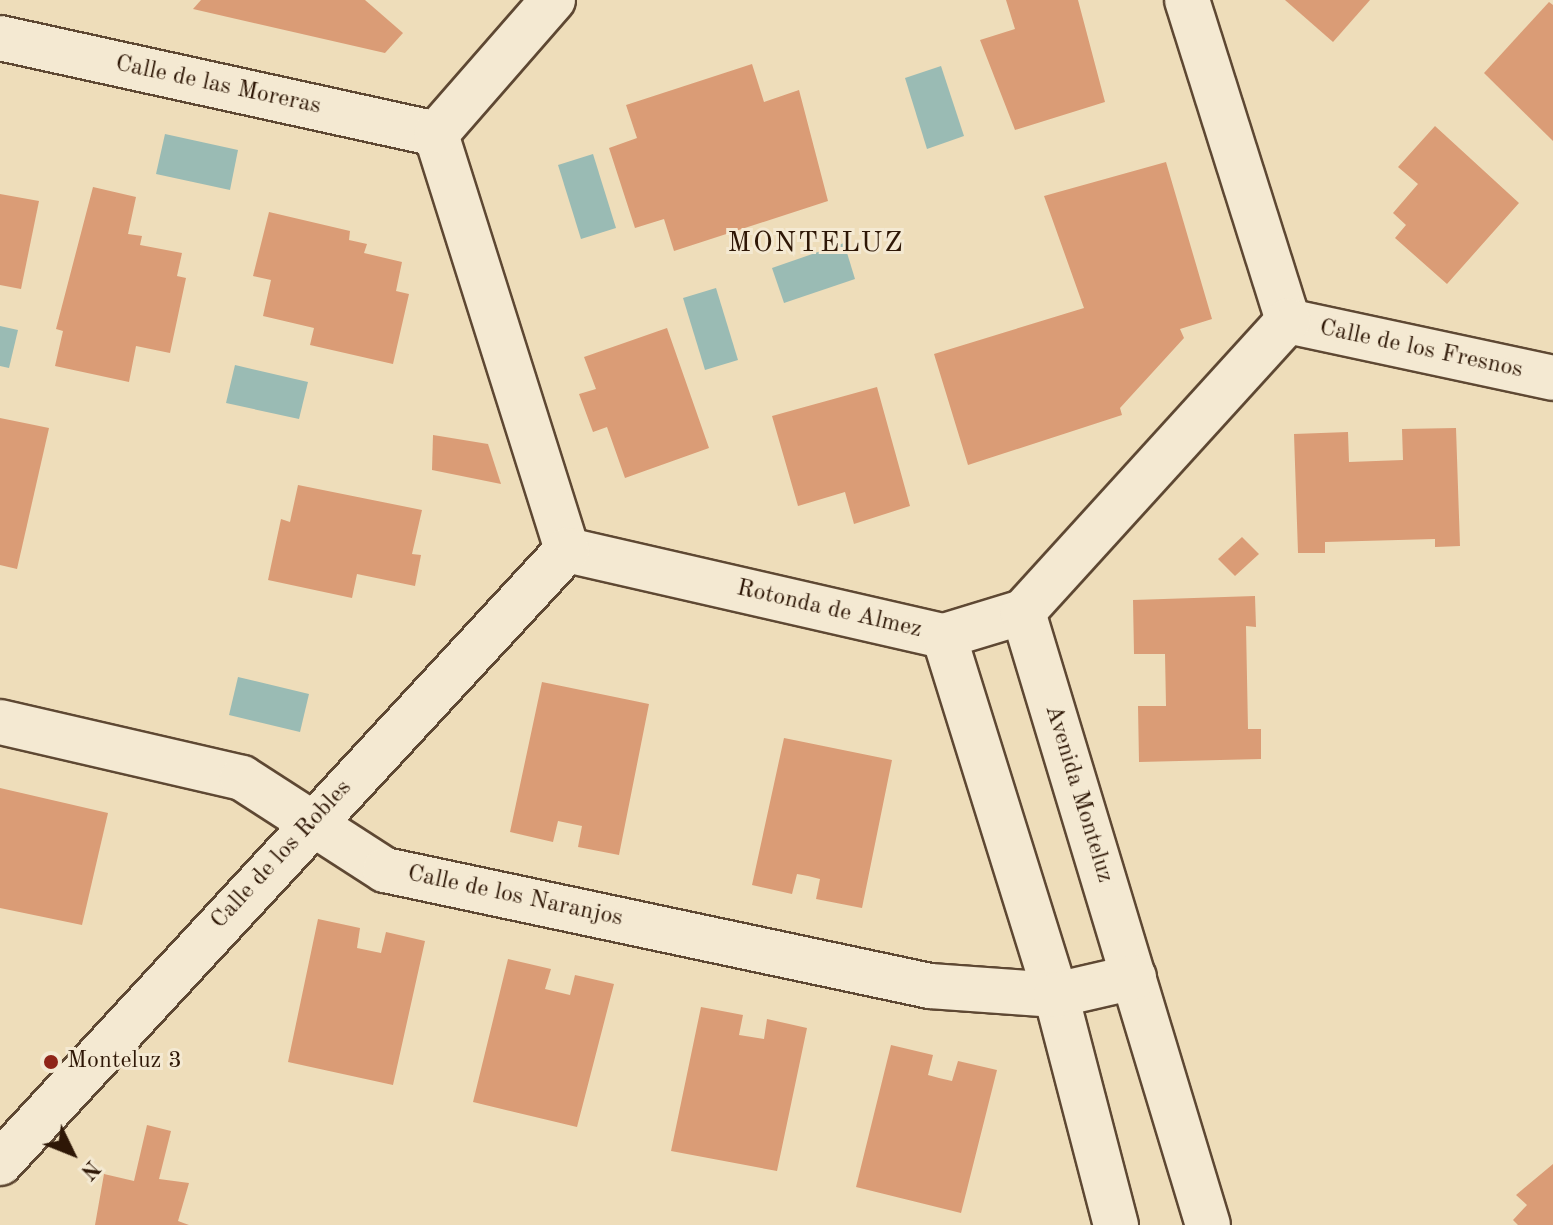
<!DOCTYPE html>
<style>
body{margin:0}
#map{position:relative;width:1553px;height:1225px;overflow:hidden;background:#eeddba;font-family:"Old Standard TT",serif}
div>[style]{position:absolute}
.water>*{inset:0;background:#9abbb4}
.building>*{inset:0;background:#da9c76}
.roads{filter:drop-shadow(2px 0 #5e4833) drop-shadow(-2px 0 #5e4833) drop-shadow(0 2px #5e4833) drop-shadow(0 -2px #5e4833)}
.minor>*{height:44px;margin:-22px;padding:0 22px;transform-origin:22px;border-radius:22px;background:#f4e9d2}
.dots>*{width:22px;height:22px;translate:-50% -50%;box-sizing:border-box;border:4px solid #f4e9d2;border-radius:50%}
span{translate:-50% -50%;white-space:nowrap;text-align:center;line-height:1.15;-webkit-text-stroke:6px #f4e9d2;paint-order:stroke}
.street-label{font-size:24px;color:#2e1706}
.poi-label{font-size:24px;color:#2e1706}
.left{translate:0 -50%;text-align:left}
.quarter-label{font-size:28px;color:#2e1706;letter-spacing:2px}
.north{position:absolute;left:32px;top:1113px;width:80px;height:80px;-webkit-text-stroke:6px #f4e9d2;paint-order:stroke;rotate:133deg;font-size:22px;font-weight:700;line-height:32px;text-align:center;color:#2e1706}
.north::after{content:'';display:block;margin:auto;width:28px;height:36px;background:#2e1706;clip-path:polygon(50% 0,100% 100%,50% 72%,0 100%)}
</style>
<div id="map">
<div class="water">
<i style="clip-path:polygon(941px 66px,964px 136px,927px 149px,905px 78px)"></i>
<i style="clip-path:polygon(165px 134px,238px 150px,230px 190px,156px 174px)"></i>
<i style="clip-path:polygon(593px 154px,616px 228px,581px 239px,558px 165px)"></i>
<i style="clip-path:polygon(844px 243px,855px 279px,784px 303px,772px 268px)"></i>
<i style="clip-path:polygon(716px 288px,738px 360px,705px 370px,683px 298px)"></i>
<i style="clip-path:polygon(0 326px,18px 330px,9px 368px,0 366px)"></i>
<i style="clip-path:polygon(235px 365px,308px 382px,299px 419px,226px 403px)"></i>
<i style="clip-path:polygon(238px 677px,309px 694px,300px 732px,229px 715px)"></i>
</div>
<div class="building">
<i style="clip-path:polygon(201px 0,365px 0,403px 33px,385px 53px,193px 9px)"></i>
<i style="clip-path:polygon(1006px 0,1078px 0,1105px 102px,1015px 130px,980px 40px,1015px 29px)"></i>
<i style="clip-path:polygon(1285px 0,1370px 0,1333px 42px)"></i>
<i style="clip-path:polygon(1549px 2px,1553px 5px,1553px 141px,1484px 73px)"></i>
<i style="clip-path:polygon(752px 64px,764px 102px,799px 90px,828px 201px,674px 251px,664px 219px,635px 228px,609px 148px,637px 138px,626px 105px)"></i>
<i style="clip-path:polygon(1435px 126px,1519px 203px,1447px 284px,1395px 238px,1406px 225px,1393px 213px,1418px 184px,1398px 167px)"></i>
<i style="clip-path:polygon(1166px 162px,1212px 319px,1180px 329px,1184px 338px,1120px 408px,1122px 415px,968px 465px,934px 354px,1084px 308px,1044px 196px)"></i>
<i style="clip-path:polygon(93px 187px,136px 197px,128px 234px,142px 236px,140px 245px,182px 253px,177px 276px,186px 278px,170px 353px,136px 346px,129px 382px,55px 366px,63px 331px,56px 329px)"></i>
<i style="clip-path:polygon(0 194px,39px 201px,21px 289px,0 285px)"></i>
<i style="clip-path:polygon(269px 212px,350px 231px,349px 240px,367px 244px,364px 253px,402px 262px,396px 291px,409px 294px,393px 364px,310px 345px,314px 328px,263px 316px,271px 280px,253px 276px)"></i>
<i style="clip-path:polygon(667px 328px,709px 448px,625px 478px,607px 427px,593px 432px,579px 394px,596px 389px,584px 357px)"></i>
<i style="clip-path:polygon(877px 387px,910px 506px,854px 524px,845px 492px,798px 506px,772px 416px)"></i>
<i style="clip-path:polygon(0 418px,49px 428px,17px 569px,0 565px)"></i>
<i style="clip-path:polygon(1456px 428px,1460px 546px,1435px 547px,1435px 539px,1325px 542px,1325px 553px,1298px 553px,1294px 434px,1348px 432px,1349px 462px,1403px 460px,1402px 429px)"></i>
<i style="clip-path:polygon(433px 435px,488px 444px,501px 484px,432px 470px)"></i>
<i style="clip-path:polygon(298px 485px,422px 510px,412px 554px,421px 555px,415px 586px,357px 574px,352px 598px,268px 580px,281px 519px,290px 522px)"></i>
<i style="clip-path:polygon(1242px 537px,1259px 554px,1235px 576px,1218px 559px)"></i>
<i style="clip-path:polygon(1255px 596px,1256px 627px,1246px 626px,1248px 729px,1261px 729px,1261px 759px,1139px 762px,1138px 706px,1166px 706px,1165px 654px,1134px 654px,1133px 600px)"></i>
<i style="clip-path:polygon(542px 682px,649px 704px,619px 855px,578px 847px,582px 826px,558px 821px,553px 842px,510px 832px)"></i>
<i style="clip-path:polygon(784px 738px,892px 760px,862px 908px,816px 899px,820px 879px,808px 876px,797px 874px,792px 894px,752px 885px)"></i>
<i style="clip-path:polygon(0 788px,108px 813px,82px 925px,0 908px)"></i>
<i style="clip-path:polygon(318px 919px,360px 928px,357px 948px,381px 953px,386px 932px,425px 941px,393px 1085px,288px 1062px)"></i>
<i style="clip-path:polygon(508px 959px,551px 969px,545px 989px,570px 995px,575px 975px,614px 984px,577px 1127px,473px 1102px)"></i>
<i style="clip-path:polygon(701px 1007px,743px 1015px,739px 1035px,764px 1039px,767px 1019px,807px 1028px,777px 1171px,671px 1151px)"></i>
<i style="clip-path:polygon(891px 1045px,933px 1055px,928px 1075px,939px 1078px,952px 1081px,958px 1061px,997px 1070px,961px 1213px,856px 1187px)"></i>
<i style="clip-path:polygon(147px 1125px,171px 1131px,159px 1179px,189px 1183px,178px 1221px,189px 1225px,95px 1225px,104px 1174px,134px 1181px)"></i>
<i style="clip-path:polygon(1553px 1164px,1553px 1225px,1518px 1225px,1513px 1220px,1527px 1205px,1516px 1195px)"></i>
</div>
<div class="roads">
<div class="minor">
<i style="left:1187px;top:0;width:337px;rotate:72.5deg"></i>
<i style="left:0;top:38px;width:446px;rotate:12.4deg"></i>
<i style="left:436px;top:134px;width:436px;rotate:72.5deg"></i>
<i style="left:436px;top:134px;width:178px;rotate:-48.9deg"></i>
<i style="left:1288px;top:321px;width:271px;rotate:12.1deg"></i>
<i style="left:567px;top:550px;width:387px;rotate:12.9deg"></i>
<i style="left:944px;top:636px;width:83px;rotate:-16.9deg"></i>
<i style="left:1023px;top:612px;width:394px;rotate:-47.7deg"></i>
<i style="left:1023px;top:612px;width:640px;rotate:73.21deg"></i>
<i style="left:944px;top:636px;width:376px;rotate:72.7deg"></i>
<i style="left:1056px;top:995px;width:238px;rotate:75.4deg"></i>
<i style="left:0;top:722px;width:248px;rotate:13deg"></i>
<i style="left:242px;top:778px;width:170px;rotate:32.8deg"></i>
<i style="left:385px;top:870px;width:557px;rotate:12.02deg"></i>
<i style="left:930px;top:986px;width:126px;rotate:4.1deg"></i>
<i style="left:1056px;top:995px;width:80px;rotate:-13deg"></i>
<i style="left:0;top:1163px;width:835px;rotate:-47.23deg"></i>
</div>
</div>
<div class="dots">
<i style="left:51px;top:1062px;background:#8f2418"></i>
</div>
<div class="street-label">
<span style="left:218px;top:86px;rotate:12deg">Calle de las Moreras</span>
<span style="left:1421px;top:350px;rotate:12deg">Calle de los Fresnos</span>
<span style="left:829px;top:610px;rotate:13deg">Rotonda de Almez</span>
<span style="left:1078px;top:794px;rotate:73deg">Avenida Monteluz</span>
<span style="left:282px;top:855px;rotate:-47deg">Calle de los Robles</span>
<span style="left:515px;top:897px;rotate:12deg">Calle de los Naranjos</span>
</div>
<div class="poi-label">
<span class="left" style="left:67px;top:1062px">Monteluz 3</span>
</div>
<div class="quarter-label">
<span style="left:816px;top:244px">MONTELUZ</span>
</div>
<div class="north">N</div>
</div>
